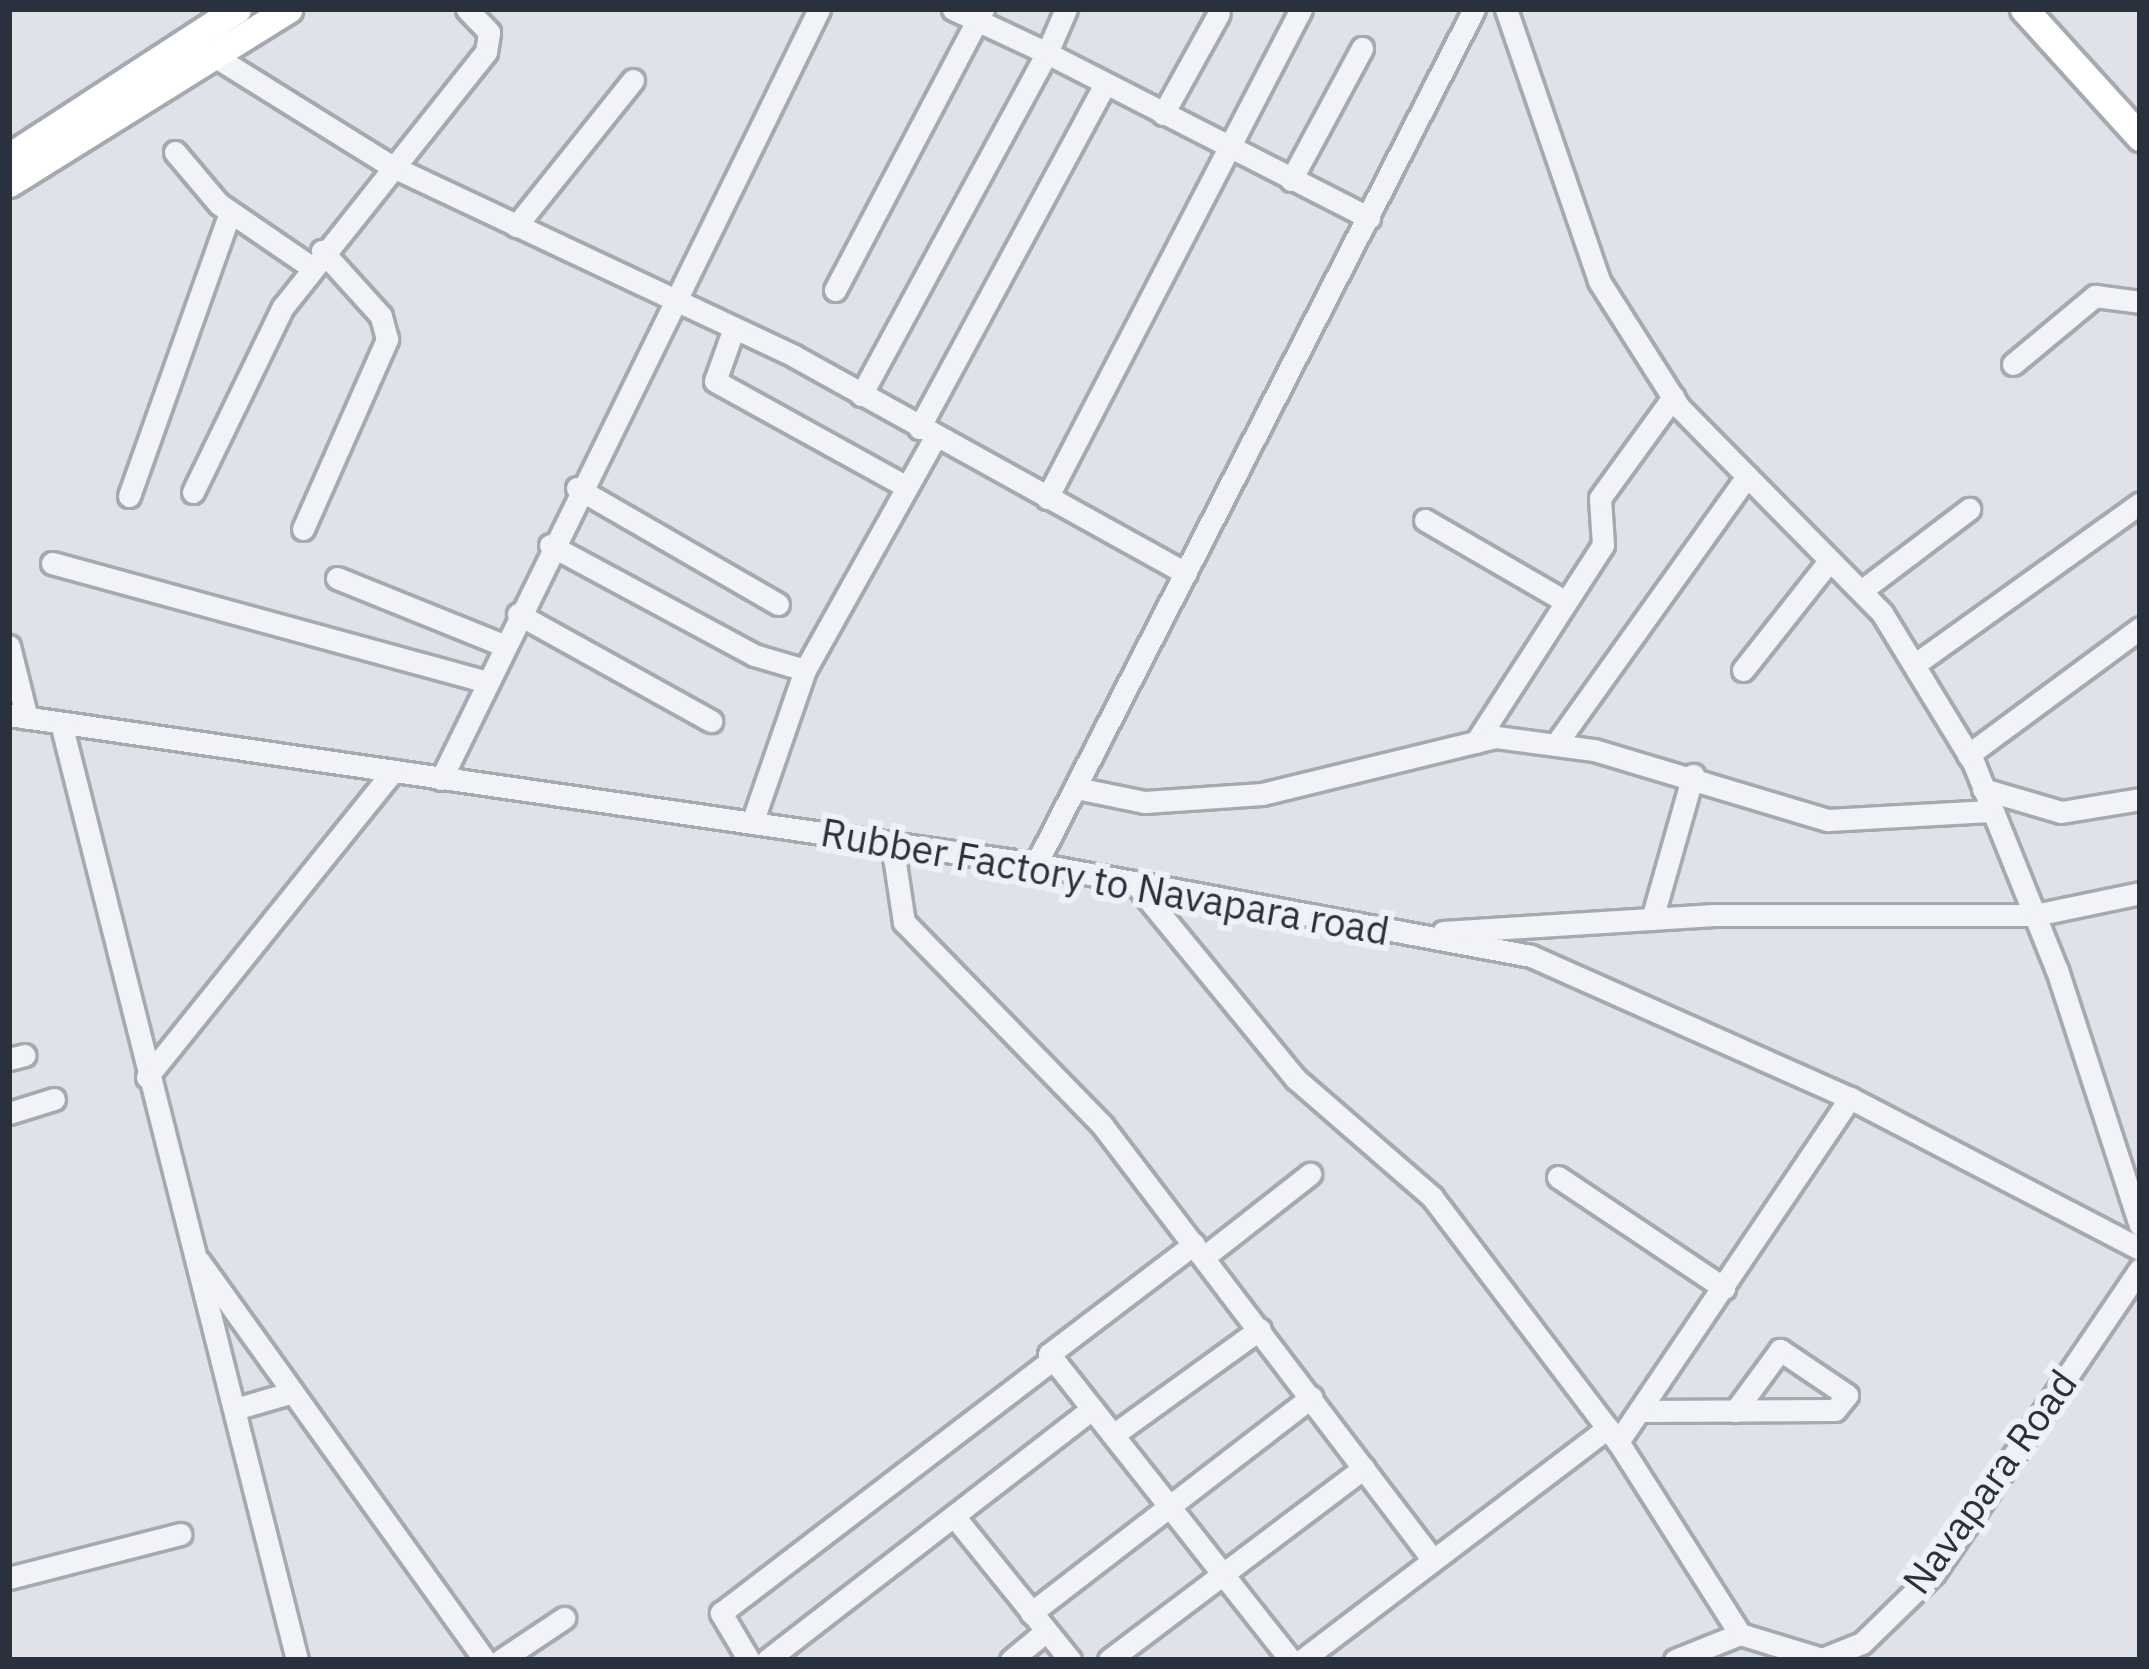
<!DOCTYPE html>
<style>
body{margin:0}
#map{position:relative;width:2149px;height:1669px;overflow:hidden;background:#dfe2e8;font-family:"IBM Plex Sans",sans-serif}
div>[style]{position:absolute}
.roads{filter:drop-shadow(3px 0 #a5a9b2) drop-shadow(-3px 0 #a5a9b2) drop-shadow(0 3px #a5a9b2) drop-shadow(0 -3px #a5a9b2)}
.minor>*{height:21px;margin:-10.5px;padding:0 10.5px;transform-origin:10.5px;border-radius:10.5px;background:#f2f3f6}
.major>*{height:27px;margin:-13.5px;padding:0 13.5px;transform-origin:13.5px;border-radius:13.5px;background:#fff}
span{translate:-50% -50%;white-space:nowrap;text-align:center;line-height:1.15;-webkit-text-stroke:12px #eef1f5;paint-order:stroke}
.street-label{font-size:39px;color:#29303e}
.frame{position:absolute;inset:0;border:12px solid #29303e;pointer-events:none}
</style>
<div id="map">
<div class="roads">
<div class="minor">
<i style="left:1066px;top:9px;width:48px;rotate:113.4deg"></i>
<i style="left:1047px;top:53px;width:362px;rotate:27.1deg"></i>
<i style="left:1506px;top:9px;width:287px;rotate:71.1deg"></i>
<i style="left:1599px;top:281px;width:149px;rotate:57.6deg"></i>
<i style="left:1679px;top:407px;width:289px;rotate:45.4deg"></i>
<i style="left:1882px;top:613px;width:177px;rotate:58.6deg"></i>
<i style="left:1974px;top:764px;width:222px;rotate:68.1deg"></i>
<i style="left:2057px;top:970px;width:268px;rotate:72deg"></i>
<i style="left:203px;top:49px;width:221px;rotate:31.9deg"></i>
<i style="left:391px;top:166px;width:446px;rotate:25.2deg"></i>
<i style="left:794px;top:356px;width:448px;rotate:29deg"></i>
<i style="left:1163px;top:114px;width:115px;rotate:-61deg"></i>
<i style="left:175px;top:152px;width:68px;rotate:49.8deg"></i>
<i style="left:219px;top:204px;width:112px;rotate:34.4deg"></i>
<i style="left:1291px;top:180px;width:150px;rotate:-61.7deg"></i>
<i style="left:516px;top:226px;width:187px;rotate:-51.3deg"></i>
<i style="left:835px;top:290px;width:318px;rotate:-62.2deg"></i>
<i style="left:734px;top:328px;width:56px;rotate:109.7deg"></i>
<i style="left:715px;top:381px;width:219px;rotate:28.9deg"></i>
<i style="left:2013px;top:364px;width:107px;rotate:-39.7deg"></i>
<i style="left:2095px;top:296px;width:45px;rotate:7.6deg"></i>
<i style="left:861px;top:395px;width:389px;rotate:-61.5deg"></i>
<i style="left:1047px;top:53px;width:104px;rotate:-154.9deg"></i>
<i style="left:919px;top:428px;width:391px;rotate:-61.6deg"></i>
<i style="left:577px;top:488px;width:232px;rotate:30deg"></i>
<i style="left:193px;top:492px;width:206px;rotate:-64.1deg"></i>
<i style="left:283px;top:307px;width:326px;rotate:-51.5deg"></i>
<i style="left:486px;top:52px;width:20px;rotate:-81deg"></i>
<i style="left:489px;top:32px;width:32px;rotate:-134deg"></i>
<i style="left:129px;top:496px;width:301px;rotate:-70.4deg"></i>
<i style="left:1047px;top:498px;width:551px;rotate:-62.55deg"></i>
<i style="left:1425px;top:520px;width:162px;rotate:30.1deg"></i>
<i style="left:303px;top:529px;width:208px;rotate:-66.1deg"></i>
<i style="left:387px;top:339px;width:24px;rotate:-105deg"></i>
<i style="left:381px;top:316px;width:88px;rotate:-132.2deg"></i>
<i style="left:550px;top:545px;width:232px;rotate:28.3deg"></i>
<i style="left:754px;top:655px;width:53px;rotate:16.4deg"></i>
<i style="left:805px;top:670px;width:267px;rotate:-60.8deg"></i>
<i style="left:52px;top:563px;width:450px;rotate:15.3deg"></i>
<i style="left:337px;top:578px;width:179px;rotate:22deg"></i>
<i style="left:1861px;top:591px;width:136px;rotate:-37.2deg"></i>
<i style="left:518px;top:614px;width:221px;rotate:29deg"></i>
<i style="left:9px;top:646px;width:74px;rotate:76deg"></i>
<i style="left:1914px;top:665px;width:278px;rotate:-35.6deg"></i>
<i style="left:1743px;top:670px;width:140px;rotate:-51.7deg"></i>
<i style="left:9px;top:715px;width:1038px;rotate:8.26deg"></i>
<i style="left:1036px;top:864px;width:503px;rotate:10.53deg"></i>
<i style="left:1531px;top:956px;width:349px;rotate:24deg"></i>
<i style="left:1850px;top:1098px;width:327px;rotate:27.5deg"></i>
<i style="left:61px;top:723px;width:966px;rotate:75.86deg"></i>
<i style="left:1476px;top:742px;width:234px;rotate:-57.2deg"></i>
<i style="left:1603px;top:545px;width:47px;rotate:-93.7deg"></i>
<i style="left:1600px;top:498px;width:125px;rotate:-54.1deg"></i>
<i style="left:1556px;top:744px;width:329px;rotate:-54.5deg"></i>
<i style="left:1968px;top:755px;width:214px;rotate:-36.4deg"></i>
<i style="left:441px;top:779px;width:858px;rotate:-63.85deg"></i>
<i style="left:1076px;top:788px;width:70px;rotate:11.5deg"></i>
<i style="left:1145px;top:802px;width:117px;rotate:-3.9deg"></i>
<i style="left:1262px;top:794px;width:241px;rotate:-13.7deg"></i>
<i style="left:1496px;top:737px;width:99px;rotate:7.6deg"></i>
<i style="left:1594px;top:750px;width:244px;rotate:16.7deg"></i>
<i style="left:1828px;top:820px;width:162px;rotate:-3.2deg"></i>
<i style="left:1983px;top:789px;width:81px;rotate:16.4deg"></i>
<i style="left:2061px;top:812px;width:80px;rotate:-9.3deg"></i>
<i style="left:752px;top:823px;width:162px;rotate:-70.9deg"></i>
<i style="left:892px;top:843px;width:80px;rotate:81.4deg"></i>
<i style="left:904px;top:922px;width:284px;rotate:45.7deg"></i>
<i style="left:1102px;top:1125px;width:542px;rotate:52.73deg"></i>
<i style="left:1036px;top:864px;width:961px;rotate:-62.87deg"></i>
<i style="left:1134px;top:882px;width:255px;rotate:50.6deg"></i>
<i style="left:1296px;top:1079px;width:180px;rotate:40.9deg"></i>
<i style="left:1432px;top:1197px;width:308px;rotate:52.8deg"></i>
<i style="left:1652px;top:919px;width:150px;rotate:-74.1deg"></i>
<i style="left:1443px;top:932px;width:272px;rotate:-3.6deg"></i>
<i style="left:1714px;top:915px;width:321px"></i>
<i style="left:2035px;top:915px;width:107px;rotate:-11.8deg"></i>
<i style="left:9px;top:1059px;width:16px;rotate:-14deg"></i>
<i style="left:147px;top:1077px;width:393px;rotate:-51.2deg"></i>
<i style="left:9px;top:1113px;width:47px;rotate:-17.3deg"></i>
<i style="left:1558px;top:1177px;width:200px;rotate:33.8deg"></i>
<i style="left:1194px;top:1244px;width:182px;rotate:142.8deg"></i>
<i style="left:1049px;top:1354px;width:390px;rotate:51.7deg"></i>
<i style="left:1204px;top:1257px;width:135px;rotate:-38.1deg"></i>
<i style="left:199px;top:1261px;width:491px;rotate:54.4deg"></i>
<i style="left:235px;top:1409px;width:60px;rotate:-16.3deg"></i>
<i style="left:1639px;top:1411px;width:196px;rotate:-0.3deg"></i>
<i style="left:1835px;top:1410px;width:19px;rotate:-51deg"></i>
<i style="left:1847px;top:1395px;width:81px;rotate:-146.1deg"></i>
<i style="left:1780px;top:1350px;width:76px;rotate:126.4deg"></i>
<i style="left:1113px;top:1435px;width:181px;rotate:-35.8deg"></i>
<i style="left:954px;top:1516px;width:185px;rotate:51.1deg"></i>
<i style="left:9px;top:1578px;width:177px;rotate:-14.4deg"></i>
<i style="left:1031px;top:1613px;width:354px;rotate:-37.6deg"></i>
<i style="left:1740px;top:1634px;width:227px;rotate:-122.4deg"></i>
<i style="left:1618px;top:1442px;width:415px;rotate:-56deg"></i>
<i style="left:501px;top:1660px;width:76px;rotate:-33.7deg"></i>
<i style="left:749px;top:1660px;width:55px;rotate:-120.8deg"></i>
<i style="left:721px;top:1613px;width:418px;rotate:-37.4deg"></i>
<i style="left:767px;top:1660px;width:411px;rotate:-37.7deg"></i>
<i style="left:1011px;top:1660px;width:45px;rotate:-39.6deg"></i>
<i style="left:1109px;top:1660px;width:319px;rotate:-37deg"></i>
<i style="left:1302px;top:1660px;width:384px;rotate:-37.2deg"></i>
<i style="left:1675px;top:1660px;width:70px;rotate:-21.8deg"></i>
<i style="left:1740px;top:1634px;width:86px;rotate:17deg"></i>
<i style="left:1822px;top:1659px;width:43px;rotate:-21.8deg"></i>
<i style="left:1862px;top:1643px;width:100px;rotate:-44.2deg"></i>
<i style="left:1934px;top:1573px;width:367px;rotate:-55.9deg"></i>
</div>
<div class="major">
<i style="left:2024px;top:9px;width:173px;rotate:47.8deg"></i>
<i style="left:9px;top:157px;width:272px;rotate:-33deg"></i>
<i style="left:9px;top:183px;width:329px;rotate:-31.9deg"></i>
</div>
</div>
<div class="street-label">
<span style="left:1105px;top:882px;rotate:10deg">Rubber Factory to Navapara road</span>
<span style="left:1990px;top:1482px;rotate:-54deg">Navapara Road</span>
</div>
<div class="frame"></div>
</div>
